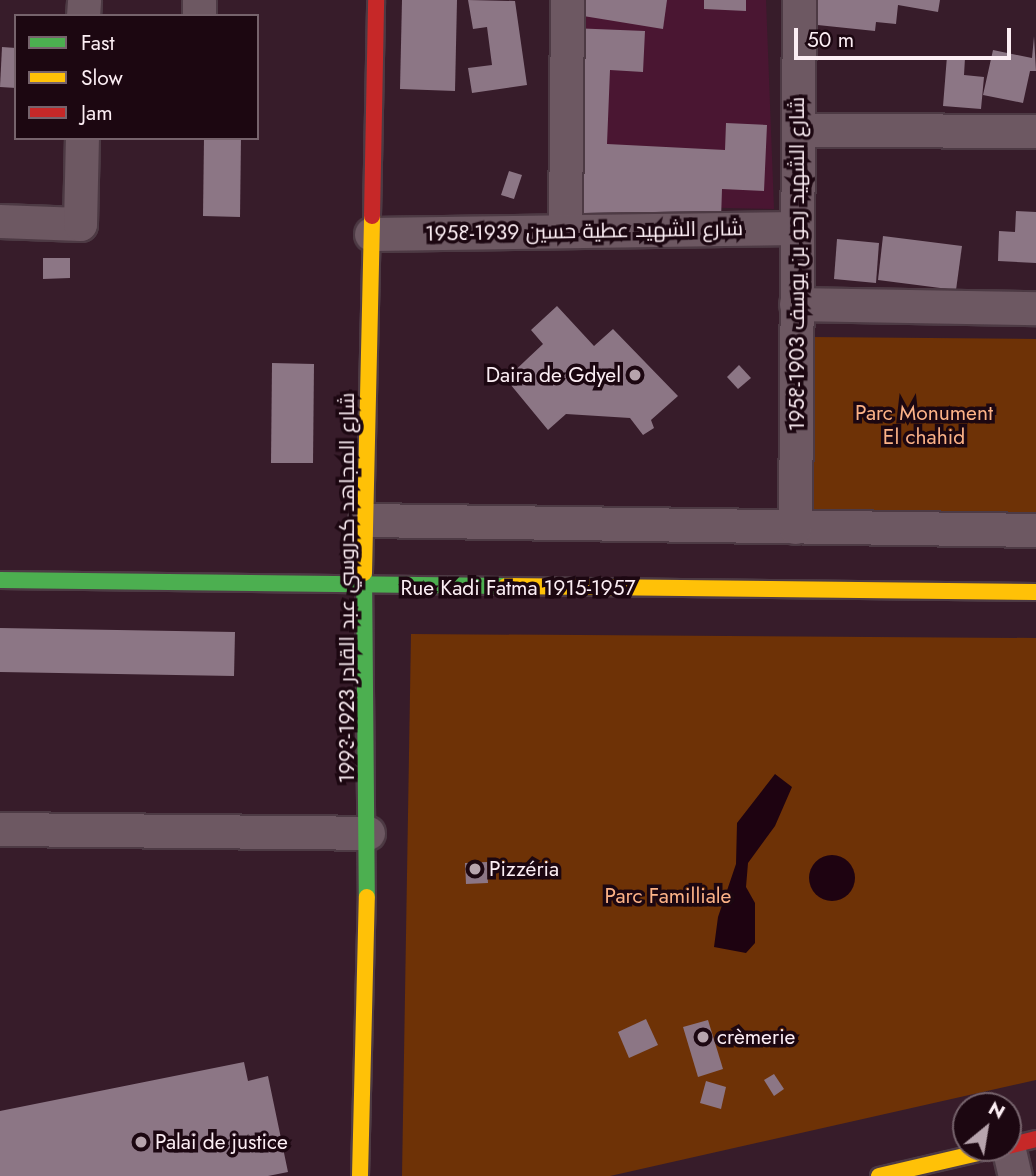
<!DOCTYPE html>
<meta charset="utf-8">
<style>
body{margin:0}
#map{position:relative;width:1036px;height:1176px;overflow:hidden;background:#371c2a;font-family:Jost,Cairo,sans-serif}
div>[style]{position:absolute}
.built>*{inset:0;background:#4a1632}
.green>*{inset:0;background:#6e3206}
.water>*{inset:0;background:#1e0311}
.round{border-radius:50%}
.building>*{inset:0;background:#8c7685}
.roads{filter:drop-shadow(2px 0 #4d3a44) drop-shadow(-2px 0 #4d3a44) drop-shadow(0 2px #4d3a44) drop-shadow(0 -2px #4d3a44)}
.street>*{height:33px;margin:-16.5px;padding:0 16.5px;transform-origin:16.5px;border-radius:16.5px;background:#6d5862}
.fast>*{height:16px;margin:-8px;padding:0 8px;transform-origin:8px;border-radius:8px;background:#4caf50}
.slow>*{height:16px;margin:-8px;padding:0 8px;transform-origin:8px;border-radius:8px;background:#ffc107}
.jam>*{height:16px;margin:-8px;padding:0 8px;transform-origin:8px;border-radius:8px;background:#c62828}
.dots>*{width:19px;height:19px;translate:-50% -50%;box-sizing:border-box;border:4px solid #1c0711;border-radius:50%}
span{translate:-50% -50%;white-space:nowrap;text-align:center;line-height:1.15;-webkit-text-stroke:7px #1c0711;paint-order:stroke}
.street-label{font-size:21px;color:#fceef4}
.poi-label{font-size:21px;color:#fceef4}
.right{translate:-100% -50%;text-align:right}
.left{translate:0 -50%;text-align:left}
.park-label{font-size:21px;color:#fcb287}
.legend{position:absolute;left:14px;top:14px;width:245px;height:126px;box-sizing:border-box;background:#1c0711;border:2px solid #76636c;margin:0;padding:9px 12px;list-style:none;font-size:21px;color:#fceef4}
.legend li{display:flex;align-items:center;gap:14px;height:35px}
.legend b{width:35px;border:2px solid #76636c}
.north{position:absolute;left:952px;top:1092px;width:70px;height:70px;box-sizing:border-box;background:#1c0711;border:2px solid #76636c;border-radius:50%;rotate:30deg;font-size:19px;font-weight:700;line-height:28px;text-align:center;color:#fceef4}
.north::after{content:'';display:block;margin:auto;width:24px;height:32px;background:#b7a4ad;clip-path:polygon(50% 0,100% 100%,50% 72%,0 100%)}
.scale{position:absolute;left:794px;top:28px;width:217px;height:32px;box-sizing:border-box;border:4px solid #fceef4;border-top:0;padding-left:9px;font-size:21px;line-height:24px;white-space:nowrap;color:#fceef4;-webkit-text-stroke:5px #1c0711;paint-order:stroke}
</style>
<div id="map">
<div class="built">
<i style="clip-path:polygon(578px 0,766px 0,774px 209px,577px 205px)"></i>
</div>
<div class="green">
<i style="clip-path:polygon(811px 337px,1036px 339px,1036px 514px,812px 512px)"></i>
<i style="clip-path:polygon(411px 634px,1036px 638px,1036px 1080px,610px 1176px,402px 1176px)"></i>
</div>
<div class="water">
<i style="clip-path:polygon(775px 774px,792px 787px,775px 826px,748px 863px,746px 887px,755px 903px,755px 943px,746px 953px,714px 947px,718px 917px,736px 864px,737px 823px)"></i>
<i class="round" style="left:809px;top:855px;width:46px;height:46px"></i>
</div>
<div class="building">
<i style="clip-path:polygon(402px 0,457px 0,455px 91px,400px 89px)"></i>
<i style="clip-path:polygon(468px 0,515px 1px,527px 85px,472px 93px,468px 68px,492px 65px,487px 27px,473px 29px)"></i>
<i style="clip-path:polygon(573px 0,667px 0,663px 29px,571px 14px)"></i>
<i style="clip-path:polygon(704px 0,746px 0,746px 11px,704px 9px)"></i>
<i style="clip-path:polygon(811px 0,940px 0,938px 12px,898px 5px,896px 24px,876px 22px,875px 31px,808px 24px)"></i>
<i style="clip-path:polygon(571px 28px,645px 31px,643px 72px,610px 70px,607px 144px,725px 150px,726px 123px,767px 125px,764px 191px,722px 189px,721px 220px,563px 213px)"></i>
<i style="clip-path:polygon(1034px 36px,1036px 71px,1030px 71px,1023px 103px,983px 95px,993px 50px,1032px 58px)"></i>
<i style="clip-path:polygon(2px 47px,16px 48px,16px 88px,0 87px)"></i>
<i style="clip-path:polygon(947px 56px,965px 58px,964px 75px,984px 77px,981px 109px,943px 106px)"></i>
<i style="clip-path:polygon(204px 138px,241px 138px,240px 217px,203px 216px)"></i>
<i style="clip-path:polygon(509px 171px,522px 175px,514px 199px,501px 195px)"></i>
<i style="clip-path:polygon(1016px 211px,1036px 212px,1036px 263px,998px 261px,999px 231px,1015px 232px)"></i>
<i style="clip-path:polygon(883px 236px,962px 246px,956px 290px,878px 280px)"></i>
<i style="clip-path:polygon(837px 239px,879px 243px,876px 283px,834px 279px)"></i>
<i style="clip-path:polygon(43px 258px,70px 258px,70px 278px,43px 279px)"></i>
<i style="clip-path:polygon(557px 306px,594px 346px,613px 329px,678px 396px,651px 420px,654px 428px,643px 435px,630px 418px,566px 414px,548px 430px,506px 379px,543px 344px,531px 330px)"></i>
<i style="clip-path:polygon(272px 363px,314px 364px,313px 463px,271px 463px)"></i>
<i style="clip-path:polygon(739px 365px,751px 378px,738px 389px,727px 377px)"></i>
<i style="clip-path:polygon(0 628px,235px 632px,234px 676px,0 672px)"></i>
<i style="clip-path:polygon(487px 862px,488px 883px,466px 884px,465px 863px)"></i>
<i style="clip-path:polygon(646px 1019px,658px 1045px,629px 1058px,618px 1032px)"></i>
<i style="clip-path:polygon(708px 1020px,723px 1069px,698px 1077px,683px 1027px)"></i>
<i style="clip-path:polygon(244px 1062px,248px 1081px,268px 1076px,288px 1172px,268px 1176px,0 1176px,0 1111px)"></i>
<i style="clip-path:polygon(774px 1074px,784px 1089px,774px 1096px,764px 1080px)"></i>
<i style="clip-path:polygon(706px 1081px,726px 1087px,721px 1109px,700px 1103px)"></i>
</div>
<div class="roads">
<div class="street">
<i style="left:83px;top:16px;width:16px;rotate:-86deg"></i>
<i style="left:199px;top:16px;width:16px;rotate:-90deg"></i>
<i style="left:798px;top:130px;width:238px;rotate:0.2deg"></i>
<i style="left:0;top:221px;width:80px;rotate:2.1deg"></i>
<i style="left:80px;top:224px;width:86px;rotate:-88.7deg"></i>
<i style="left:565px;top:231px;width:231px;rotate:-89.5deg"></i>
<i style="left:371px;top:234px;width:426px;rotate:-0.8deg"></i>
<i style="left:796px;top:304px;width:240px;rotate:1deg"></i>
<i style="left:365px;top:520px;width:671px;rotate:0.85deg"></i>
<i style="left:795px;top:527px;width:527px;rotate:-89.57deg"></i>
<i style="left:0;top:829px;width:368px;rotate:0.6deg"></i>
<i style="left:1008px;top:1146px;width:31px;rotate:77deg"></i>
</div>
<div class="fast">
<i style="left:364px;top:573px;width:324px;rotate:89.5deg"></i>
<i style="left:0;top:580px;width:506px;rotate:0.68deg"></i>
</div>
<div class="slow">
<i style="left:364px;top:573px;width:357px;rotate:-88.7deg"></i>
<i style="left:506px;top:586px;width:530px;rotate:0.65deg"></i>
<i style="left:360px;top:1176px;width:279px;rotate:-88.6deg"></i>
<i style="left:879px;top:1176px;width:123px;rotate:-13.1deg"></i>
</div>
<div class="jam">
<i style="left:372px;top:216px;width:216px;rotate:-88.9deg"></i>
<i style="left:1008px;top:1146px;width:29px;rotate:-14deg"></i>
</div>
</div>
<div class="dots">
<i style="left:635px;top:375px;background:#b7a4ad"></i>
<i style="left:475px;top:869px;background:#b7a4ad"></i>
<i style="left:703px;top:1037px;background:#b7a4ad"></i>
<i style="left:141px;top:1142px;background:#b7a4ad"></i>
</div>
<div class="street-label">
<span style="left:584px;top:231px;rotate:-1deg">شارع الشهيد عطية حسين 1939-1958</span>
<span style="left:797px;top:264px;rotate:-90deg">شارع الشهيد رحو بن يوسف 1903-1958</span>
<span style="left:347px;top:588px;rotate:-90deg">شارع المجاهد كدروسي عبد القادر 1923-1993</span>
<span style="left:518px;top:588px">Rue Kadi Fatma 1915-1957</span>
</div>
<div class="poi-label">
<span class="right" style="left:621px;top:375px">Daira de Gdyel</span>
<span class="left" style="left:489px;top:869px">Pizzéria</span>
<span class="left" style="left:717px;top:1037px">crèmerie</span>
<span class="left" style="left:155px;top:1142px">Palai de justice</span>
</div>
<div class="park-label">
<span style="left:924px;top:425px">Parc Monument<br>El chahid</span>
<span style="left:668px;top:896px">Parc Familliale</span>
</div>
<ul class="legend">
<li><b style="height:9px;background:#4caf50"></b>Fast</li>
<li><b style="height:9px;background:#ffc107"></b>Slow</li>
<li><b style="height:9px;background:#c62828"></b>Jam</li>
</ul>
<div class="north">N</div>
<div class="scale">50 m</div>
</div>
